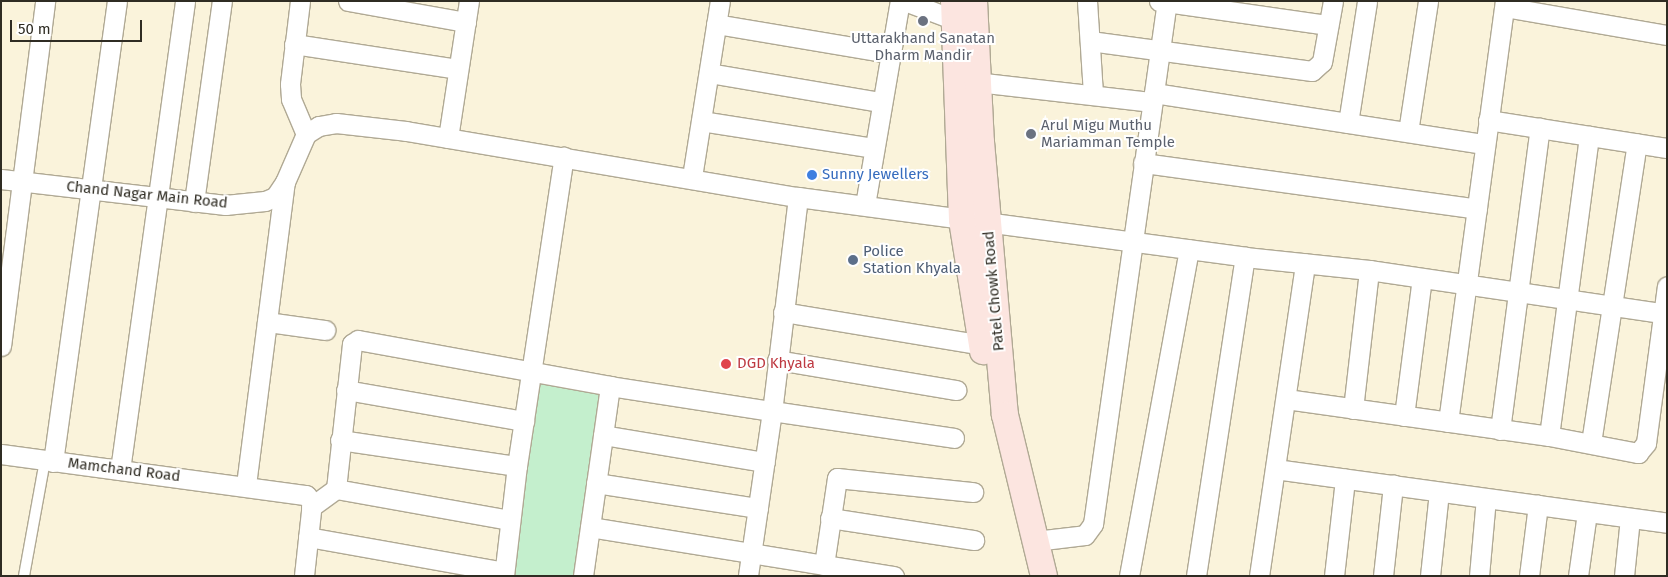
<!DOCTYPE html>
<style>
body{margin:0}
#map{position:relative;width:1668px;height:577px;overflow:hidden;background:#faf3db;font-family:"Fira Sans",sans-serif}
div>[style]{position:absolute}
.green>*{inset:0;background:#c4efcd}
.roads{filter:drop-shadow(1px 0 #b0a994) drop-shadow(-1px 0 #b0a994) drop-shadow(0 1px #b0a994) drop-shadow(0 -1px #b0a994)}
.lane>*{height:10px;margin:-5px;padding:0 5px;transform-origin:5px;border-radius:5px;background:#fff}
.street>*{height:19px;margin:-9.5px;padding:0 9.5px;transform-origin:9.5px;border-radius:9.5px;background:#fff}
.secondary>*{height:26px;margin:-13px;padding:0 13px;transform-origin:13px;border-radius:13px;background:#fce5e0}
.dots>*{width:14px;height:14px;translate:-50% -50%;box-sizing:border-box;border:2px solid #fff;border-radius:50%}
span{translate:-50% -50%;white-space:nowrap;text-align:center;line-height:1.15;-webkit-text-stroke:4px #fff;paint-order:stroke}
.worship-label{font-size:15px;color:#5b616d}
.left{translate:0 -50%;text-align:left}
.shop-label{font-size:15px;color:#366cbe}
.street-label{font-size:15px;color:#2f2c23}
.service-label{font-size:15px;color:#4e5e75}
.health-label{font-size:15px;color:#be3a42}
.frame{position:absolute;inset:0;border:2px solid #2f2c23;pointer-events:none}
.scale{position:absolute;left:10px;top:20px;width:132px;height:22px;box-sizing:border-box;border:2px solid #2f2c23;border-top:0;padding-left:6px;font-size:15px;line-height:18px;white-space:nowrap;color:#2f2c23;-webkit-text-stroke:4px #fff;paint-order:stroke}
</style>
<div id="map">
<div class="green">
<i style="clip-path:polygon(527px 378px,601px 389px,579px 576px,504px 576px)"></i>
</div>
<div class="roads">
<div class="lane">
<i style="left:24px;top:576px;width:117px;rotate:-79.7deg"></i>
</div>
<div class="street">
<i style="left:300px;top:1px;width:84px;rotate:96.9deg"></i>
<i style="left:290px;top:84px;width:15px;rotate:86deg"></i>
<i style="left:291px;top:99px;width:38px;rotate:67deg"></i>
<i style="left:348px;top:1px;width:120px;rotate:10.1deg"></i>
<i style="left:905px;top:1px;width:53px;rotate:20.8deg"></i>
<i style="left:1087px;top:1px;width:93px;rotate:86.3deg"></i>
<i style="left:1159px;top:1px;width:171px;rotate:8.1deg"></i>
<i style="left:1505px;top:7px;width:164px;rotate:9.8deg"></i>
<i style="left:716px;top:24px;width:176px;rotate:9.5deg"></i>
<i style="left:1090px;top:41px;width:224px;rotate:7.7deg"></i>
<i style="left:1312px;top:71px;width:13px;rotate:-42deg"></i>
<i style="left:1322px;top:62px;width:62px;rotate:-79.8deg"></i>
<i style="left:294px;top:44px;width:165px;rotate:8.7deg"></i>
<i style="left:709px;top:73px;width:174px;rotate:9.6deg"></i>
<i style="left:967px;top:81px;width:186px;rotate:6.5deg"></i>
<i style="left:1154px;top:93px;width:334px;rotate:8.8deg"></i>
<i style="left:1488px;top:120px;width:181px;rotate:8.9deg"></i>
<i style="left:701px;top:121px;width:174px;rotate:8.9deg"></i>
<i style="left:1348px;top:123px;width:123px;rotate:-81.1deg"></i>
<i style="left:1408px;top:132px;width:133px;rotate:-81.3deg"></i>
<i style="left:448px;top:138px;width:139px;rotate:-81.3deg"></i>
<i style="left:1143px;top:163px;width:337px;rotate:7.8deg"></i>
<i style="left:692px;top:177px;width:178px;rotate:-81deg"></i>
<i style="left:1px;top:179px;width:226px;rotate:6.6deg"></i>
<i style="left:225px;top:205px;width:40px;rotate:-5.7deg"></i>
<i style="left:265px;top:201px;width:11px;rotate:-22deg"></i>
<i style="left:275px;top:197px;width:18px;rotate:-56deg"></i>
<i style="left:798px;top:197px;width:216px;rotate:96.9deg"></i>
<i style="left:772px;top:411px;width:184px;rotate:8.4deg"></i>
<i style="left:194px;top:202px;width:203px;rotate:-82.1deg"></i>
<i style="left:865px;top:205px;width:207px;rotate:-80.3deg"></i>
<i style="left:783px;top:312px;width:202px;rotate:9.4deg"></i>
<i style="left:267px;top:322px;width:59px;rotate:7.9deg"></i>
<i style="left:1px;top:346px;width:348px;rotate:-82.7deg"></i>
<i style="left:777px;top:360px;width:182px;rotate:9.5deg"></i>
<i style="left:346px;top:390px;width:181px;rotate:9.9deg"></i>
<i style="left:1286px;top:399px;width:266px;rotate:8deg"></i>
<i style="left:1549px;top:436px;width:91px;rotate:10.8deg"></i>
<i style="left:1638px;top:453px;width:13px;rotate:-51deg"></i>
<i style="left:1646px;top:443px;width:158px;rotate:-82.4deg"></i>
<i style="left:1353px;top:409px;width:140px;rotate:-83.4deg"></i>
<i style="left:1404px;top:416px;width:139px;rotate:-82.6deg"></i>
<i style="left:1448px;top:422px;width:425px;rotate:-82.3deg"></i>
<i style="left:1500px;top:430px;width:305px;rotate:-82.5deg"></i>
<i style="left:603px;top:435px;width:164px;rotate:9.5deg"></i>
<i style="left:1549px;top:436px;width:303px;rotate:-82.4deg"></i>
<i style="left:340px;top:440px;width:179px;rotate:8.4deg"></i>
<i style="left:1591px;top:443px;width:303px;rotate:-81.3deg"></i>
<i style="left:1px;top:454px;width:308px;rotate:7.7deg"></i>
<i style="left:306px;top:495px;width:9px;rotate:49deg"></i>
<i style="left:312px;top:502px;width:74px;rotate:96.2deg"></i>
<i style="left:53px;top:462px;width:465px;rotate:-82.1deg"></i>
<i style="left:1275px;top:469px;width:396px;rotate:7.8deg"></i>
<i style="left:120px;top:470px;width:473px;rotate:-82.1deg"></i>
<i style="left:596px;top:483px;width:164px;rotate:8.8deg"></i>
<i style="left:246px;top:485px;width:305px;rotate:-82.7deg"></i>
<i style="left:285px;top:182px;width:52px;rotate:-66.4deg"></i>
<i style="left:306px;top:134px;width:15px;rotate:-32deg"></i>
<i style="left:319px;top:126px;width:17px;rotate:-10deg"></i>
<i style="left:336px;top:123px;width:70px;rotate:6.5deg"></i>
<i style="left:406px;top:131px;width:398px;rotate:9.6deg"></i>
<i style="left:798px;top:197px;width:451px;rotate:7.6deg"></i>
<i style="left:1245px;top:257px;width:125px;rotate:6deg"></i>
<i style="left:1369px;top:270px;width:301px;rotate:8.4deg"></i>
<i style="left:336px;top:489px;width:177px;rotate:10.1deg"></i>
<i style="left:311px;top:507px;width:31px;rotate:-36deg"></i>
<i style="left:336px;top:489px;width:146px;rotate:-83.7deg"></i>
<i style="left:352px;top:344px;width:7px;rotate:-34deg"></i>
<i style="left:358px;top:340px;width:256px;rotate:10.3deg"></i>
<i style="left:610px;top:386px;width:164px;rotate:8.8deg"></i>
<i style="left:772px;top:411px;width:167px;rotate:98.3deg"></i>
<i style="left:830px;top:518px;width:146px;rotate:8.7deg"></i>
<i style="left:590px;top:527px;width:308px;rotate:9.2deg"></i>
<i style="left:308px;top:537px;width:199px;rotate:10.1deg"></i>
<i style="left:1035px;top:541px;width:50px;rotate:-6.8deg"></i>
<i style="left:1085px;top:535px;width:14px;rotate:-54deg"></i>
<i style="left:1093px;top:524px;width:528px;rotate:-81.95deg"></i>
<i style="left:824px;top:565px;width:88px;rotate:-81.5deg"></i>
<i style="left:837px;top:478px;width:137px;rotate:5.9deg"></i>
<i style="left:504px;top:576px;width:111px;rotate:-83.3deg"></i>
<i style="left:517px;top:466px;width:313px;rotate:-81.4deg"></i>
<i style="left:583px;top:576px;width:192px;rotate:-81.9deg"></i>
<i style="left:1129px;top:576px;width:332px;rotate:-79.6deg"></i>
<i style="left:1196px;top:576px;width:323px;rotate:-81.3deg"></i>
<i style="left:1259px;top:576px;width:316px;rotate:-81.6deg"></i>
<i style="left:1334px;top:576px;width:98px;rotate:-83.5deg"></i>
<i style="left:1383px;top:576px;width:92px;rotate:-83.7deg"></i>
<i style="left:1430px;top:576px;width:84px;rotate:-83.9deg"></i>
<i style="left:1479px;top:576px;width:78px;rotate:-84.9deg"></i>
<i style="left:1529px;top:576px;width:72px;rotate:-82.8deg"></i>
<i style="left:1578px;top:576px;width:64px;rotate:-81.9deg"></i>
<i style="left:1624px;top:576px;width:58px;rotate:-84.1deg"></i>
</div>
<div class="secondary">
<i style="left:954px;top:1px;width:219px;rotate:87.9deg"></i>
<i style="left:962px;top:220px;width:133px;rotate:80.9deg"></i>
<i style="left:974px;top:1px;width:141px;rotate:87.2deg"></i>
<i style="left:981px;top:142px;width:274px;rotate:85deg"></i>
<i style="left:1005px;top:415px;width:166px;rotate:76.4deg"></i>
</div>
</div>
<div class="dots">
<i style="left:923px;top:21px;background:#6b7280"></i>
<i style="left:1031px;top:134px;background:#6b7280"></i>
<i style="left:812px;top:175px;background:#3f7fe0"></i>
<i style="left:853px;top:260px;background:#5c6f8a"></i>
<i style="left:726px;top:364px;background:#e0444e"></i>
</div>
<div class="worship-label">
<span style="left:923px;top:47px">Uttarakhand Sanatan<br>Dharm Mandir</span>
<span class="left" style="left:1041px;top:134px">Arul Migu Muthu<br>Mariamman Temple</span>
</div>
<div class="shop-label">
<span class="left" style="left:822px;top:175px">Sunny Jewellers</span>
</div>
<div class="street-label">
<span style="left:147px;top:195px;rotate:6deg">Chand Nagar Main Road</span>
<span style="left:994px;top:291px;rotate:-95deg">Patel Chowk Road</span>
<span style="left:124px;top:470px;rotate:7deg">Mamchand Road</span>
</div>
<div class="service-label">
<span class="left" style="left:863px;top:260px">Police<br>Station Khyala</span>
</div>
<div class="health-label">
<span class="left" style="left:737px;top:364px">DGD Khyala</span>
</div>
<div class="frame"></div>
<div class="scale">50 m</div>
</div>
